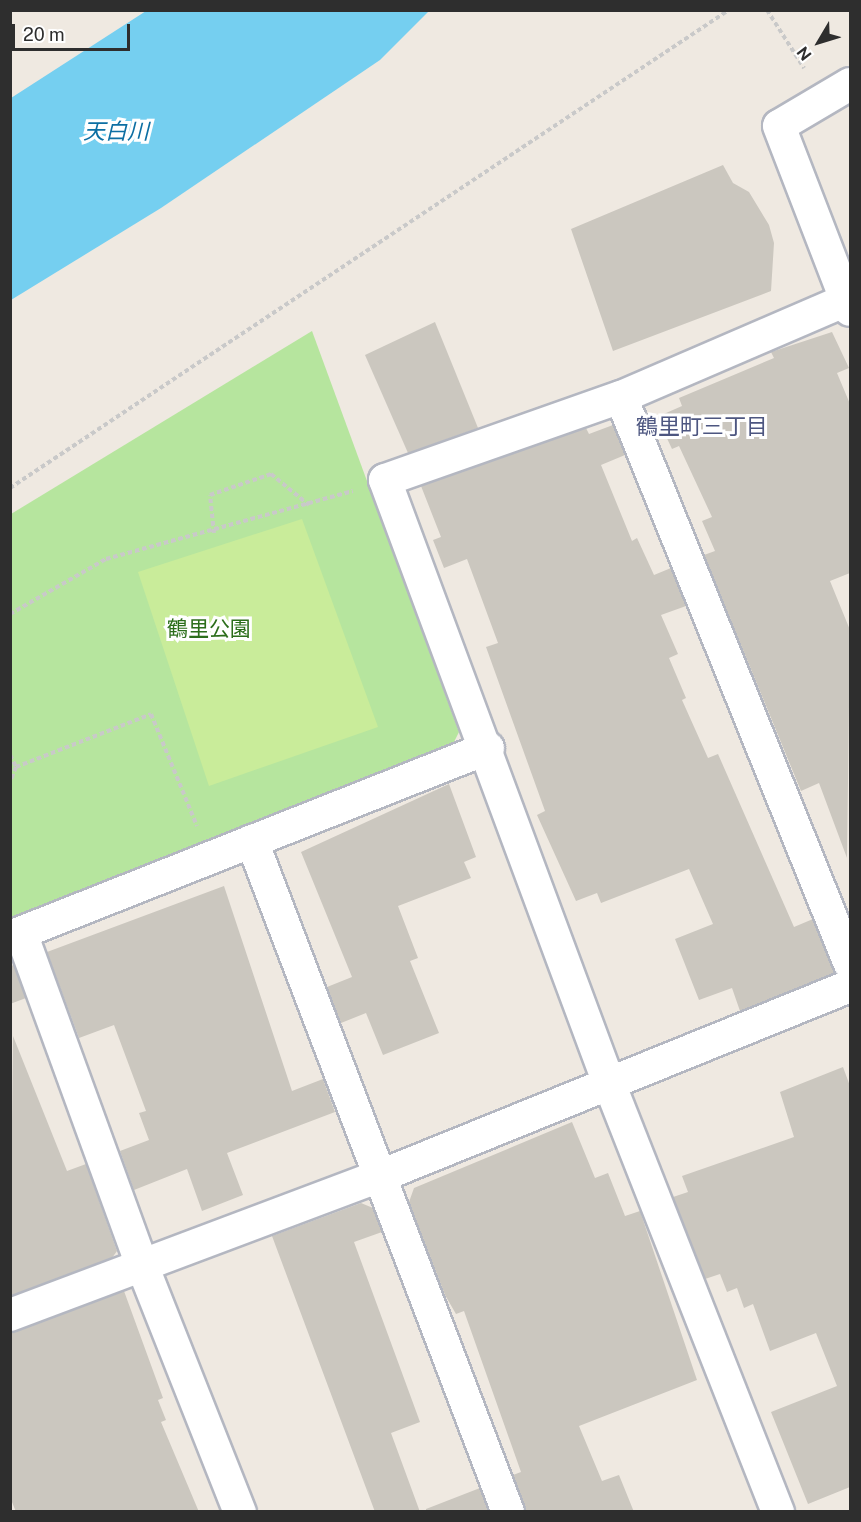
<!DOCTYPE html>
<meta charset="utf-8">
<style>
body{margin:0}
#map{position:relative;width:861px;height:1522px;overflow:hidden;background:#efe9e1;font-family:"Public Sans","Noto Sans JP",sans-serif}
div>[style]{position:absolute}
.green>*{inset:0;background:#b6e59e}
.pitch>*{inset:0;background:#c9ec9a}
.water>*{inset:0;background:#75cff0}
.building>*{inset:0;background:#cbc7bf}
.path>*{height:4px;margin-top:-2px;transform-origin:0;background:repeating-linear-gradient(90deg,#c9c9c9 0 4.5px,transparent 0 7.5px)}
.roads{filter:drop-shadow(2px 0 #b4b7c1) drop-shadow(-2px 0 #b4b7c1) drop-shadow(0 2px #b4b7c1) drop-shadow(0 -2px #b4b7c1)}
.street>*{height:32px;margin:-16px;padding:0 16px;transform-origin:16px;border-radius:16px;background:#fff}
span{translate:-50% -50%;white-space:nowrap;text-align:center;line-height:1.15;-webkit-text-stroke:6px #fff;paint-order:stroke}
.park-label{font-size:21px;color:#2c6e1b}
.water-label{font-size:22px;color:#0d6fa3;font-style:italic}
.neighbourhood-label{font-size:22px;color:#4d5680}
.frame{position:absolute;inset:0;border:12px solid #2e2e2e;pointer-events:none}
.north{position:absolute;left:789px;top:12px;width:60px;height:60px;-webkit-text-stroke:4px #fff;paint-order:stroke;rotate:232deg;font-size:16px;font-weight:700;line-height:24px;text-align:center;color:#2e2e2e}
.north::after{content:'';display:block;margin:auto;width:21px;height:27px;background:#2e2e2e;clip-path:polygon(50% 0,100% 100%,50% 72%,0 100%)}
.scale{position:absolute;left:12px;top:24px;width:118px;height:27px;box-sizing:border-box;border:3px solid #2e2e2e;border-top:0;padding-left:8px;font-size:18px;line-height:21px;white-space:nowrap;color:#2e2e2e;-webkit-text-stroke:4px #fff;paint-order:stroke}
</style>
<div id="map">
<div class="green">
<i style="clip-path:polygon(312px 331px,459px 732px,450px 750px,11px 922px,11px 514px)"></i>
</div>
<div class="pitch">
<i style="clip-path:polygon(302px 519px,378px 727px,209px 786px,138px 572px)"></i>
</div>
<div class="water">
<i style="clip-path:polygon(146px 11px,429px 11px,380px 60px,161px 208px,11px 300px,11px 98px)"></i>
</div>
<div class="building">
<i style="clip-path:polygon(723px 165px,733px 183px,749px 192px,769px 225px,774px 243px,771px 291px,613px 351px,571px 229px)"></i>
<i style="clip-path:polygon(435px 322px,478px 428px,408px 453px,365px 355px)"></i>
<i style="clip-path:polygon(832px 332px,849px 368px,837px 373px,850px 404px,850px 573px,830px 581px,850px 630px,847px 858px,819px 783px,801px 791px,704px 555px,715px 551px,702px 521px,712px 517px,679px 446px,672px 449px,657px 417px,682px 406px,679px 398px,774px 358px,771px 352px)"></i>
<i style="clip-path:polygon(613px 425px,625px 455px,601px 465px,632px 541px,637px 538px,654px 575px,671px 568px,686px 606px,661px 615px,678px 654px,669px 658px,686px 698px,682px 700px,708px 758px,718px 754px,794px 927px,813px 919px,835px 973px,740px 1011px,732px 988px,699px 1000px,675px 939px,713px 924px,689px 869px,601px 903px,597px 893px,576px 901px,537px 815px,545px 811px,486px 647px,498px 643px,467px 559px,444px 568px,433px 540px,441px 537px,421px 486px,586px 428px,589px 434px)"></i>
<i style="clip-path:polygon(449px 784px,476px 857px,464px 862px,471px 878px,398px 906px,418px 958px,410px 961px,439px 1033px,383px 1055px,366px 1013px,341px 1023px,327px 987px,352px 977px,301px 852px)"></i>
<i style="clip-path:polygon(224px 886px,292px 1091px,323px 1079px,335px 1112px,227px 1153px,243px 1195px,202px 1211px,187px 1169px,134px 1190px,120px 1151px,149px 1140px,139px 1113px,146px 1111px,114px 1025px,79px 1038px,47px 952px)"></i>
<i style="clip-path:polygon(14px 965px,26px 998px,10px 1004px,10px 966px)"></i>
<i style="clip-path:polygon(13px 1036px,67px 1171px,86px 1164px,117px 1251px,112px 1258px,10px 1296px)"></i>
<i style="clip-path:polygon(843px 1067px,850px 1086px,850px 1487px,808px 1504px,771px 1412px,837px 1386px,816px 1333px,770px 1351px,753px 1304px,744px 1308px,737px 1288px,727px 1292px,720px 1274px,705px 1279px,673px 1197px,688px 1192px,682px 1176px,794px 1137px,780px 1092px)"></i>
<i style="clip-path:polygon(572px 1122px,595px 1178px,608px 1173px,625px 1216px,640px 1211px,697px 1380px,579px 1426px,602px 1481px,619px 1475px,634px 1512px,526px 1512px,513px 1475px,521px 1472px,464px 1311px,456px 1314px,445px 1295px,409px 1202px,414px 1188px)"></i>
<i style="clip-path:polygon(361px 1203px,373px 1208px,382px 1232px,354px 1242px,420px 1422px,391px 1433px,420px 1512px,375px 1512px,272px 1236px)"></i>
<i style="clip-path:polygon(124px 1291px,163px 1398px,158px 1400px,166px 1420px,161px 1422px,199px 1512px,16px 1512px,10px 1497px,10px 1332px)"></i>
<i style="clip-path:polygon(480px 1488px,489px 1512px,426px 1512px,426px 1509px)"></i>
</div>
<div class="path">
<i style="left:767px;top:10px;width:69px;rotate:57.5deg"></i>
<i style="left:10px;top:488px;width:863px;rotate:-33.62deg"></i>
<i style="left:214px;top:533px;width:38px;rotate:-96deg"></i>
<i style="left:210px;top:495px;width:65px;rotate:-19deg"></i>
<i style="left:271px;top:474px;width:49px;rotate:39.2deg"></i>
<i style="left:10px;top:614px;width:111px;rotate:-29.8deg"></i>
<i style="left:106px;top:559px;width:256px;rotate:-15.4deg"></i>
<i style="left:10px;top:755px;width:13px;rotate:63deg"></i>
<i style="left:16px;top:767px;width:16px;rotate:112deg"></i>
<i style="left:16px;top:767px;width:145px;rotate:-21.4deg"></i>
<i style="left:151px;top:714px;width:121px;rotate:67.7deg"></i>
</div>
<div class="roads">
<div class="street">
<i style="left:850px;top:84px;width:82px;rotate:149.4deg"></i>
<i style="left:779px;top:126px;width:197px;rotate:68.9deg"></i>
<i style="left:621px;top:397px;width:611px;rotate:68.01deg"></i>
<i style="left:252px;top:841px;width:718px;rotate:69.12deg"></i>
<i style="left:21px;top:933px;width:353px;rotate:70deg"></i>
<i style="left:142px;top:1265px;width:266px;rotate:68.4deg"></i>
<i style="left:10px;top:937px;width:514px;rotate:-21.57deg"></i>
<i style="left:10px;top:1315px;width:393px;rotate:-20.6deg"></i>
<i style="left:378px;top:1177px;width:509px;rotate:-22.03deg"></i>
<i style="left:778px;top:1512px;width:463px;rotate:-111.5deg"></i>
<i style="left:608px;top:1081px;width:641px;rotate:-110.36deg"></i>
<i style="left:385px;top:480px;width:250px;rotate:-19.4deg"></i>
<i style="left:621px;top:397px;width:245px;rotate:-23.3deg"></i>
</div>
</div>
<div class="park-label">
<span style="left:209px;top:629px">鶴里公園</span>
</div>
<div class="water-label">
<span style="left:116px;top:132px">天白川</span>
</div>
<div class="neighbourhood-label">
<span style="left:702px;top:427px">鶴里町三丁目</span>
</div>
<div class="frame"></div>
<div class="north">N</div>
<div class="scale">20 m</div>
</div>
